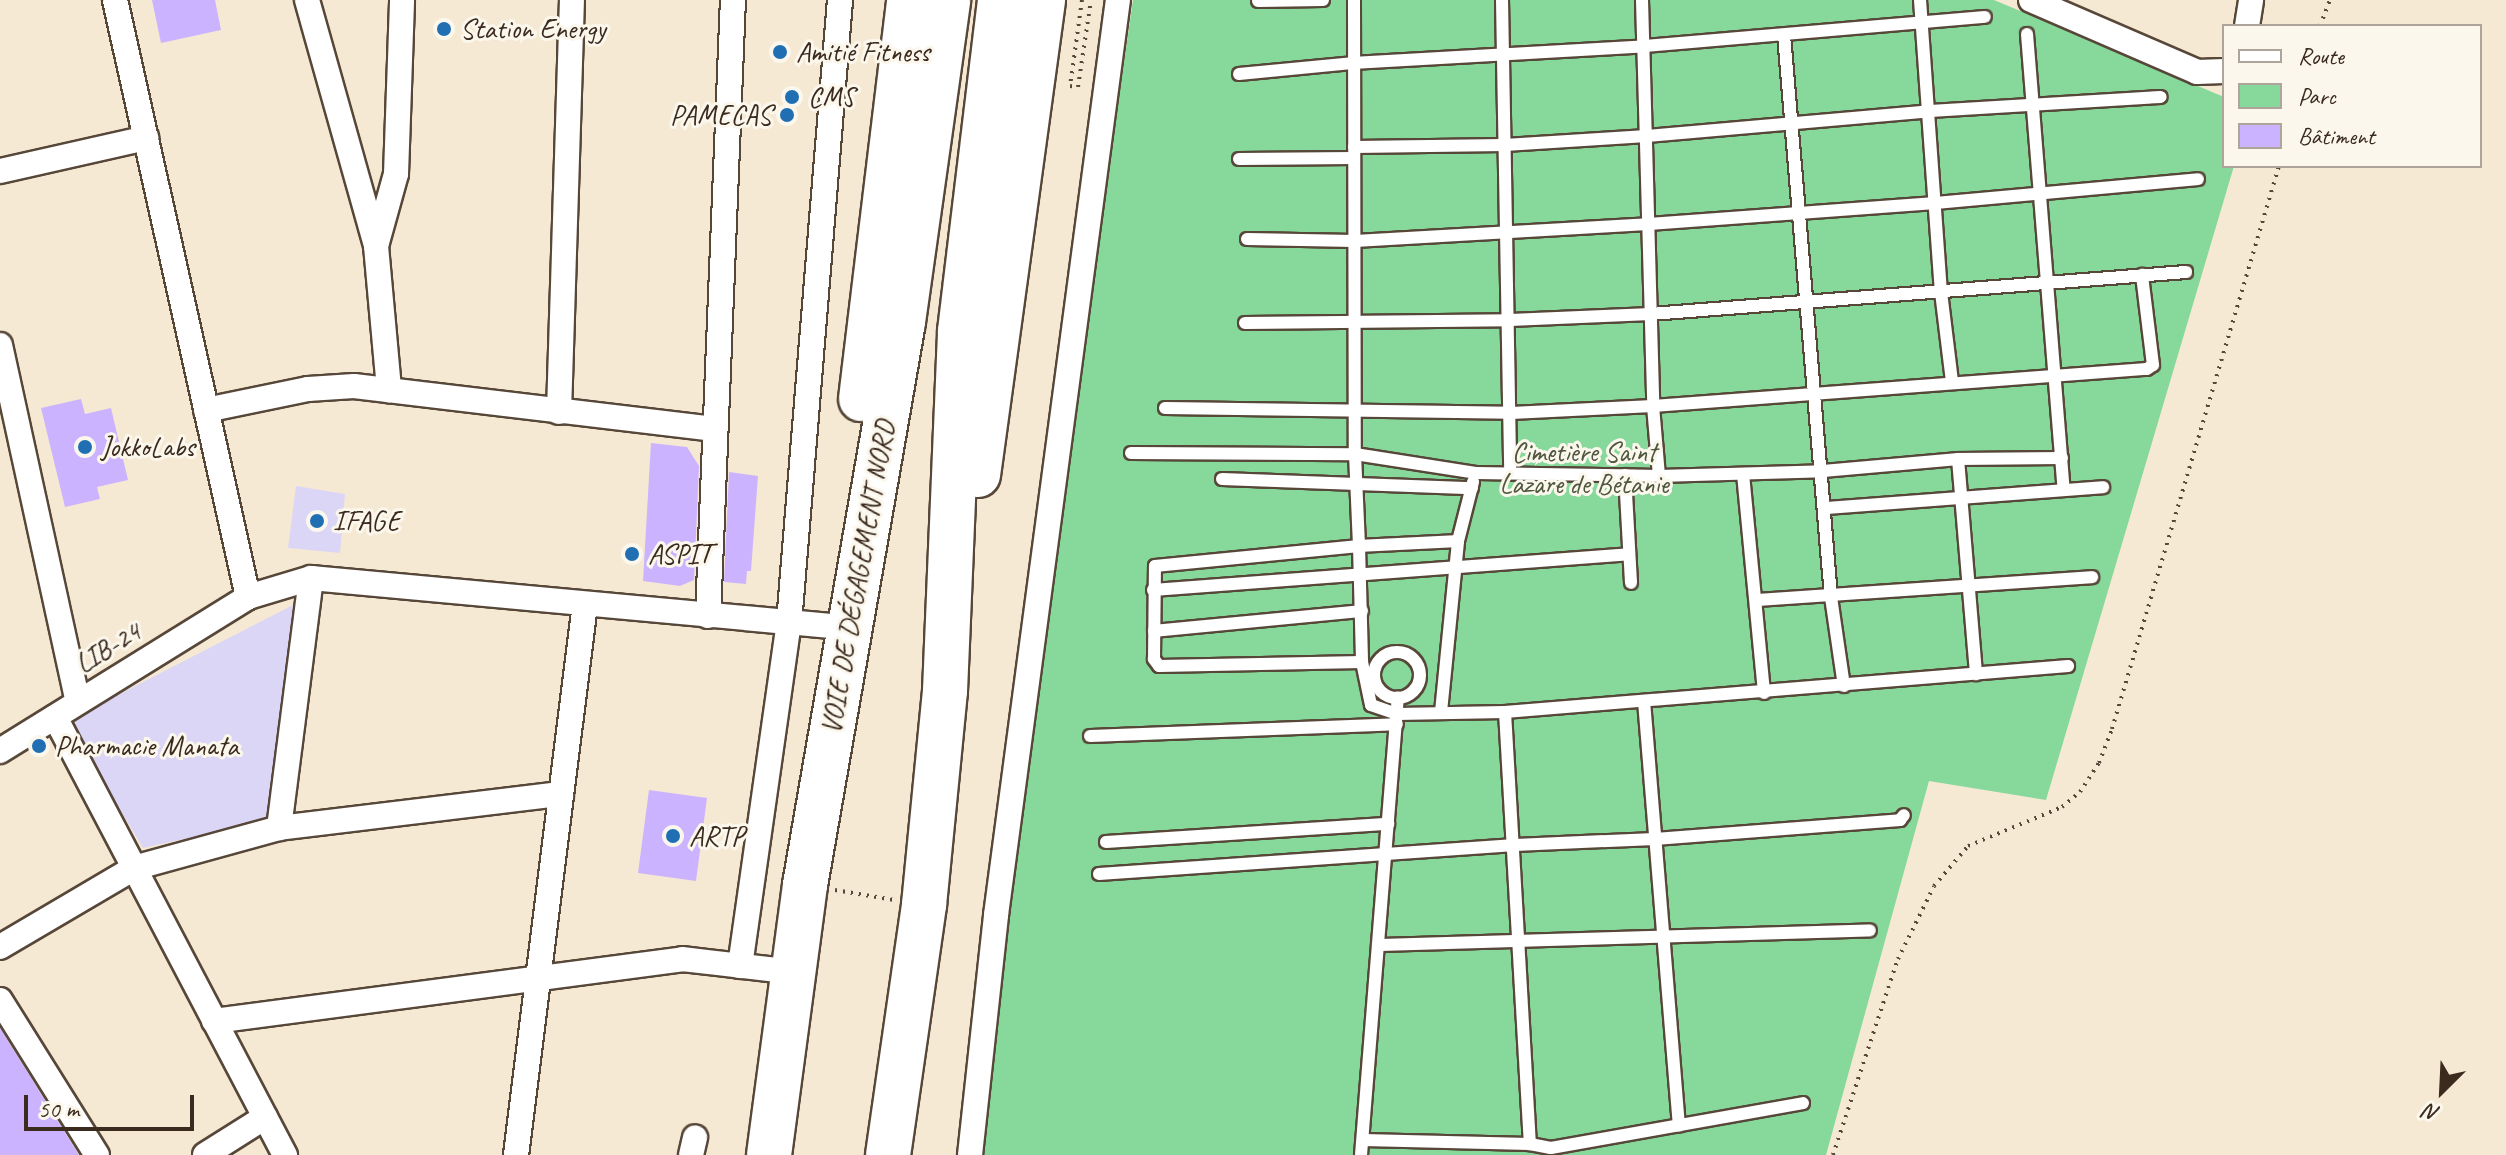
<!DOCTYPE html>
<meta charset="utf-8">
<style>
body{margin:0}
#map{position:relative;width:2506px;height:1155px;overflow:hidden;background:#f6e9d3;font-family:Caveat,sans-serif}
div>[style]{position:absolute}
.built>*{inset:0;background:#dcd6f6}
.green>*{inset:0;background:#86d99a}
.building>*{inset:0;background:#cbb3ff}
.path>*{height:4px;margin-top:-2px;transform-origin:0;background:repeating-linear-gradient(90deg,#574739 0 2px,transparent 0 8px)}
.roads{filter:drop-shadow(2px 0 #574739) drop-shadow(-2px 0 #574739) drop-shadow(0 2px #574739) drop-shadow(0 -2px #574739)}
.lane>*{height:12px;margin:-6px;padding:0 6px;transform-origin:6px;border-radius:6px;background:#fff}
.lane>.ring{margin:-6px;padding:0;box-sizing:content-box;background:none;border:12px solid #fff;border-radius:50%}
.street>*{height:24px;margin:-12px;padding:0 12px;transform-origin:12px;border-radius:12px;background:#fff}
.highway>*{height:44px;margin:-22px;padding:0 22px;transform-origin:22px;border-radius:22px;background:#fff}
.dots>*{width:22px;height:22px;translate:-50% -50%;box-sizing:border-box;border:4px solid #fbf7ec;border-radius:50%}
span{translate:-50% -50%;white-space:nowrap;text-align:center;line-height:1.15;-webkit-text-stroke:6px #fbf7ec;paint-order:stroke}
.poi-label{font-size:28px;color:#3b2a1e}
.left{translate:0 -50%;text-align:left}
.right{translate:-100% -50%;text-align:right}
.park-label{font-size:28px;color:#4e563d}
.street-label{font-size:28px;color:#3b2a1e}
.legend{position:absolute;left:2222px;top:24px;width:260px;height:144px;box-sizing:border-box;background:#fbf7ec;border:2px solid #aea59a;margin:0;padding:10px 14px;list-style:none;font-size:24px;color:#3b2a1e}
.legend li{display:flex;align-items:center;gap:16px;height:40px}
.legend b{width:40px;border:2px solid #aea59a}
.north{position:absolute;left:2402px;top:1051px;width:80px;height:80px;-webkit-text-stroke:6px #fbf7ec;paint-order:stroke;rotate:204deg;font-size:22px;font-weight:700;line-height:32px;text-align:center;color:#3b2a1e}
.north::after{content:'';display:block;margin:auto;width:28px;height:36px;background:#3b2a1e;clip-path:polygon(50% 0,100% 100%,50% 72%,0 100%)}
.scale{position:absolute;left:24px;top:1095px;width:170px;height:36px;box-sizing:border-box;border:4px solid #3b2a1e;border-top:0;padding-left:10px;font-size:24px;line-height:28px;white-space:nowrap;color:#3b2a1e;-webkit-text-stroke:6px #fbf7ec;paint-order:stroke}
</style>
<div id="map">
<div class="built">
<i style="clip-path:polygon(296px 486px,345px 494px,340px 553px,288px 548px)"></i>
<i style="clip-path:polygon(299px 602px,272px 820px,143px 848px,67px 721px)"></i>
</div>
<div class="green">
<i style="clip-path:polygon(1133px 0,1994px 0,2224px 97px,2224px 166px,2234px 166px,2046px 800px,1929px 781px,1826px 1155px,983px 1155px,1001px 919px)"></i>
</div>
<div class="building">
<i style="clip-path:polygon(152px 0,215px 0,221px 30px,161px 43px)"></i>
<i style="clip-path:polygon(81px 399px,85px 414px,111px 408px,128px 480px,97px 487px,100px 499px,65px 507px,41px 408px)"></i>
<i style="clip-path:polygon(651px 443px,687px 447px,699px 466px,694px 580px,680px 586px,643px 581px)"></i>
<i style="clip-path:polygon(729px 472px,758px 476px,751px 571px,747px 571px,746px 584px,724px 582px)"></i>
<i style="clip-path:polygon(649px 790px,707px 798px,696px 881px,638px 873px)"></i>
<i style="clip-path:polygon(0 1028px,79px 1155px,0 1155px)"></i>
</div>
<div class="path">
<i style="left:1082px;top:0;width:87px;rotate:97.9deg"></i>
<i style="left:1070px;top:86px;width:8px;rotate:7deg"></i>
<i style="left:1078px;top:87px;width:88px;rotate:-81.5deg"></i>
<i style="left:2320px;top:26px;width:28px;rotate:-69deg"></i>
<i style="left:835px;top:890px;width:60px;rotate:9.6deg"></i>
<i style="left:1833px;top:1155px;width:206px;rotate:-71.7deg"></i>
<i style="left:1898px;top:959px;width:81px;rotate:-63.7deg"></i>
<i style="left:1934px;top:886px;width:52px;rotate:-49.6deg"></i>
<i style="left:1968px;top:846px;width:102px;rotate:-22.5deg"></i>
<i style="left:2062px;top:807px;width:23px;rotate:-40deg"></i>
<i style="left:2080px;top:792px;width:35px;rotate:-57deg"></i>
<i style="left:2099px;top:763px;width:36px;rotate:-69deg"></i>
<i style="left:2112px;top:729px;width:587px;rotate:-73.48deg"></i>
</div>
<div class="roads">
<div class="lane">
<i style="left:1354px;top:0;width:454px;rotate:89.9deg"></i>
<i style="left:1355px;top:454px;width:92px;rotate:87.5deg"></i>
<i style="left:1359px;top:546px;width:99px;rotate:-2.9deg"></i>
<i style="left:1502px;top:0;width:473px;rotate:89deg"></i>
<i style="left:1642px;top:0;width:406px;rotate:88.4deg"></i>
<i style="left:1653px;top:406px;width:70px;rotate:85.1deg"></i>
<i style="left:1920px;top:0;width:293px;rotate:85.9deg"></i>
<i style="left:1941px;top:292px;width:91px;rotate:83deg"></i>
<i style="left:1258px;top:1px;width:65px;rotate:-0.9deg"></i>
<i style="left:2027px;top:34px;width:457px;rotate:85.4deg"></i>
<i style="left:1784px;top:35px;width:564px;rotate:85.22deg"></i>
<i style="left:1831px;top:597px;width:90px;rotate:81.7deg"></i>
<i style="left:1239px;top:74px;width:116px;rotate:-5.5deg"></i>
<i style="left:1354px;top:63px;width:291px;rotate:-3.3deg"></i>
<i style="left:1645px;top:46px;width:341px;rotate:-4.9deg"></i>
<i style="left:1354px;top:147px;width:151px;rotate:-0.8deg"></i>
<i style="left:1505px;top:145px;width:142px;rotate:-3.6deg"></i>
<i style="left:1647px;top:136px;width:284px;rotate:-5deg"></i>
<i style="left:1930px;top:111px;width:231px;rotate:-3.5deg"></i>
<i style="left:1239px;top:159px;width:115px;rotate:-0.5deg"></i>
<i style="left:1247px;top:239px;width:108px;rotate:1.1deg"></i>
<i style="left:1355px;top:241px;width:293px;rotate:-3.3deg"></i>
<i style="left:1648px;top:224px;width:289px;rotate:-4.2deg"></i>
<i style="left:1936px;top:203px;width:263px;rotate:-5.2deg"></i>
<i style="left:1245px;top:323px;width:265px;rotate:-0.6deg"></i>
<i style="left:1510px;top:320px;width:141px;rotate:-2.4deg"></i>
<i style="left:1651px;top:314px;width:537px;rotate:-4.49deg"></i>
<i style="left:1165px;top:408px;width:346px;rotate:0.8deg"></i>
<i style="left:1511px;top:413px;width:142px;rotate:-2.8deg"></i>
<i style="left:1653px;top:406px;width:495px;rotate:-4.3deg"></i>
<i style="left:2147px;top:369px;width:7px;rotate:-34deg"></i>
<i style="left:2153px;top:365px;width:91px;rotate:-97deg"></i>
<i style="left:1131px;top:453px;width:224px;rotate:0.3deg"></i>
<i style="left:1355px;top:454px;width:122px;rotate:8.9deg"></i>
<i style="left:1476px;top:473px;width:183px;rotate:0.9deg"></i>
<i style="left:1659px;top:476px;width:164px;rotate:-1.7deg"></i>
<i style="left:1823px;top:471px;width:136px;rotate:-5.1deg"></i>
<i style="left:1958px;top:459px;width:104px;rotate:-0.6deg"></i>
<i style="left:1958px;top:459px;width:216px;rotate:85.2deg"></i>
<i style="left:1743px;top:474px;width:220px;rotate:84.5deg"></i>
<i style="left:1625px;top:475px;width:108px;rotate:86.8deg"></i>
<i style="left:1222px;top:479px;width:250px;rotate:2.1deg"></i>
<i style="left:1826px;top:508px;width:278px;rotate:-4.3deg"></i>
<i style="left:1359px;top:546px;width:116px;rotate:88.5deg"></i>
<i style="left:1362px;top:662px;width:203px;rotate:178.9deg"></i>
<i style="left:1159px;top:666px;width:9px;rotate:-126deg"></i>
<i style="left:1154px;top:659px;width:93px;rotate:-89.4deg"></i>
<i style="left:1155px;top:566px;width:205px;rotate:-5.6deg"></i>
<i style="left:1153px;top:590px;width:477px;rotate:-4.3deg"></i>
<i style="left:1756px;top:600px;width:337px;rotate:-3.9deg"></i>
<i style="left:1154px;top:631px;width:209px;rotate:-5.5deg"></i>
<i class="ring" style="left:1374px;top:652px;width:34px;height:34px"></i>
<i style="left:1362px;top:662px;width:44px;rotate:78.2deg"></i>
<i style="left:1371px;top:705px;width:28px;rotate:19deg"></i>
<i style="left:1397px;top:714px;width:108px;rotate:-1.1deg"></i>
<i style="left:1505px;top:712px;width:565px;rotate:-4.67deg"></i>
<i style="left:1644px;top:701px;width:426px;rotate:85.3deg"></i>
<i style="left:1441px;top:712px;width:172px;rotate:-84.3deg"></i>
<i style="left:1458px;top:541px;width:61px;rotate:-75.7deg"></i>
<i style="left:1505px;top:712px;width:433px;rotate:86.7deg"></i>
<i style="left:1090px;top:736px;width:307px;rotate:-2.2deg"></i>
<i style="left:1106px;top:842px;width:283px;rotate:-3.7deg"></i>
<i style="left:1099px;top:874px;width:417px;rotate:-4deg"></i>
<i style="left:1515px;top:845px;width:140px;rotate:-2.5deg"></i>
<i style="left:1655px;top:839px;width:246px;rotate:-4.4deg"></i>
<i style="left:1900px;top:820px;width:6px;rotate:-51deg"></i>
<i style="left:1378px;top:945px;width:492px;rotate:-1.7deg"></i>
<i style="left:1363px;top:1140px;width:167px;rotate:1.4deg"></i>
<i style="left:1530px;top:1144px;width:21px;rotate:11deg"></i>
<i style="left:1551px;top:1148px;width:256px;rotate:-10.1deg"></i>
<i style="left:1361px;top:1155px;width:459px;rotate:-85.4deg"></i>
</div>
<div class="street">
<i style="left:115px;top:0;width:612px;rotate:77.44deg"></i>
<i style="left:307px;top:0;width:255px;rotate:74.3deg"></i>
<i style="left:376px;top:246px;width:145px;rotate:84.8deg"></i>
<i style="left:2031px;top:0;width:181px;rotate:23.4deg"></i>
<i style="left:2197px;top:72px;width:27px;rotate:-2deg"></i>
<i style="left:2247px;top:26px;width:26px;rotate:-81deg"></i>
<i style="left:0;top:171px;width:150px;rotate:-12.7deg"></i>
<i style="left:376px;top:246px;width:75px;rotate:-74.5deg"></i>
<i style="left:396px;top:174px;width:174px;rotate:-88deg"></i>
<i style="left:0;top:345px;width:365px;rotate:77.7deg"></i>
<i style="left:206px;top:410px;width:104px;rotate:-11.6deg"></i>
<i style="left:308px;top:389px;width:46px;rotate:-3.7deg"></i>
<i style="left:354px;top:386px;width:363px;rotate:6.8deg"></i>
<i style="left:559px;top:412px;width:412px;rotate:-88.2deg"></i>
<i style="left:708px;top:616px;width:617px;rotate:-87.68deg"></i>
<i style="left:55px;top:717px;width:495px;rotate:62.3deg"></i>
<i style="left:0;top:751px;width:292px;rotate:-31.8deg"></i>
<i style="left:248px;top:597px;width:66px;rotate:-16.8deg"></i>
<i style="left:311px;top:578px;width:522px;rotate:5.27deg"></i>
<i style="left:279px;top:828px;width:252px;rotate:-82.7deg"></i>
<i style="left:0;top:947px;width:156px;rotate:-30.5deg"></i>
<i style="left:134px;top:868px;width:150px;rotate:-15.4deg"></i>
<i style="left:279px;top:828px;width:284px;rotate:-6.9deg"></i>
<i style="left:740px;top:966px;width:346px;rotate:-81.9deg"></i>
<i style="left:789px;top:623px;width:625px;rotate:-85.32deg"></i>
<i style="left:0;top:1000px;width:183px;rotate:58deg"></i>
<i style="left:214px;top:1021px;width:472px;rotate:-7.5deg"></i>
<i style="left:682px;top:959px;width:113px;rotate:6.6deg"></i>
<i style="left:205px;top:1155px;width:71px;rotate:-32.3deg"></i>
<i style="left:516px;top:1155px;width:555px;rotate:-82.86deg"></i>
<i style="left:691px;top:1155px;width:18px;rotate:-77deg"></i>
<i style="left:970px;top:1155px;width:241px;rotate:-83.8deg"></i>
<i style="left:996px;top:915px;width:923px;rotate:-82.41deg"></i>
</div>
<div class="highway">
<i style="left:861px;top:399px;width:402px;rotate:-83.1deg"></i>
<i style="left:978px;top:475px;width:479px;rotate:-82.2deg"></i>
<i style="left:769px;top:1155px;width:272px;rotate:-82.4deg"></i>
<i style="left:805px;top:885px;width:571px;rotate:-80.13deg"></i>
<i style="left:903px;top:322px;width:325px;rotate:-82deg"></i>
<i style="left:888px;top:1155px;width:253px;rotate:-81.8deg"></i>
<i style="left:924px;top:905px;width:215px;rotate:-84.4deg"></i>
<i style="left:945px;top:691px;width:360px;rotate:-87.6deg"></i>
<i style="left:960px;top:331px;width:333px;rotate:-83.1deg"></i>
</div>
</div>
<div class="dots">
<i style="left:444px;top:29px;background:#1f6fb2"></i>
<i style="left:780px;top:52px;background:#1f6fb2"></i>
<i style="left:792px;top:97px;background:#1f6fb2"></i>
<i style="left:787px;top:115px;background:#1f6fb2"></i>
<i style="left:85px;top:447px;background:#1f6fb2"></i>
<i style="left:317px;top:521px;background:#1f6fb2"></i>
<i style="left:632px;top:554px;background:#1f6fb2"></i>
<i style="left:39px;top:746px;background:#1f6fb2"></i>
<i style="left:673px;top:836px;background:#1f6fb2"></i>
</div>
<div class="poi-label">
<span class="left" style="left:460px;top:29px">Station Energy</span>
<span class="left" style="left:796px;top:52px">Amitié Fitness</span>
<span class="left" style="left:808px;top:97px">CMS</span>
<span class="right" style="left:771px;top:115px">PAMECAS</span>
<span class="left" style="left:101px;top:447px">JokkoLabs</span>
<span class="left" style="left:333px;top:521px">IFAGE</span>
<span class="left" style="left:648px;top:554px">ASPIT</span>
<span class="left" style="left:55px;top:746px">Pharmacie Manata</span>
<span class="left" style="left:689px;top:836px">ARTP</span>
</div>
<div class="park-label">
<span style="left:1584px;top:468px">Cimetière Saint<br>Lazare de Bétanie</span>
</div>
<div class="street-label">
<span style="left:858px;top:577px;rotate:-80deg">VOIE DE DÉGAGEMENT NORD</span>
<span style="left:108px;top:648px;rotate:-32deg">LIB-24</span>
</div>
<ul class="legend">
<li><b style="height:10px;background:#fff"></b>Route</li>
<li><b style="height:22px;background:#86d99a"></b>Parc</li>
<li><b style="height:22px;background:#cbb3ff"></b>Bâtiment</li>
</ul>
<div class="north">N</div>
<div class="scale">50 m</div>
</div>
